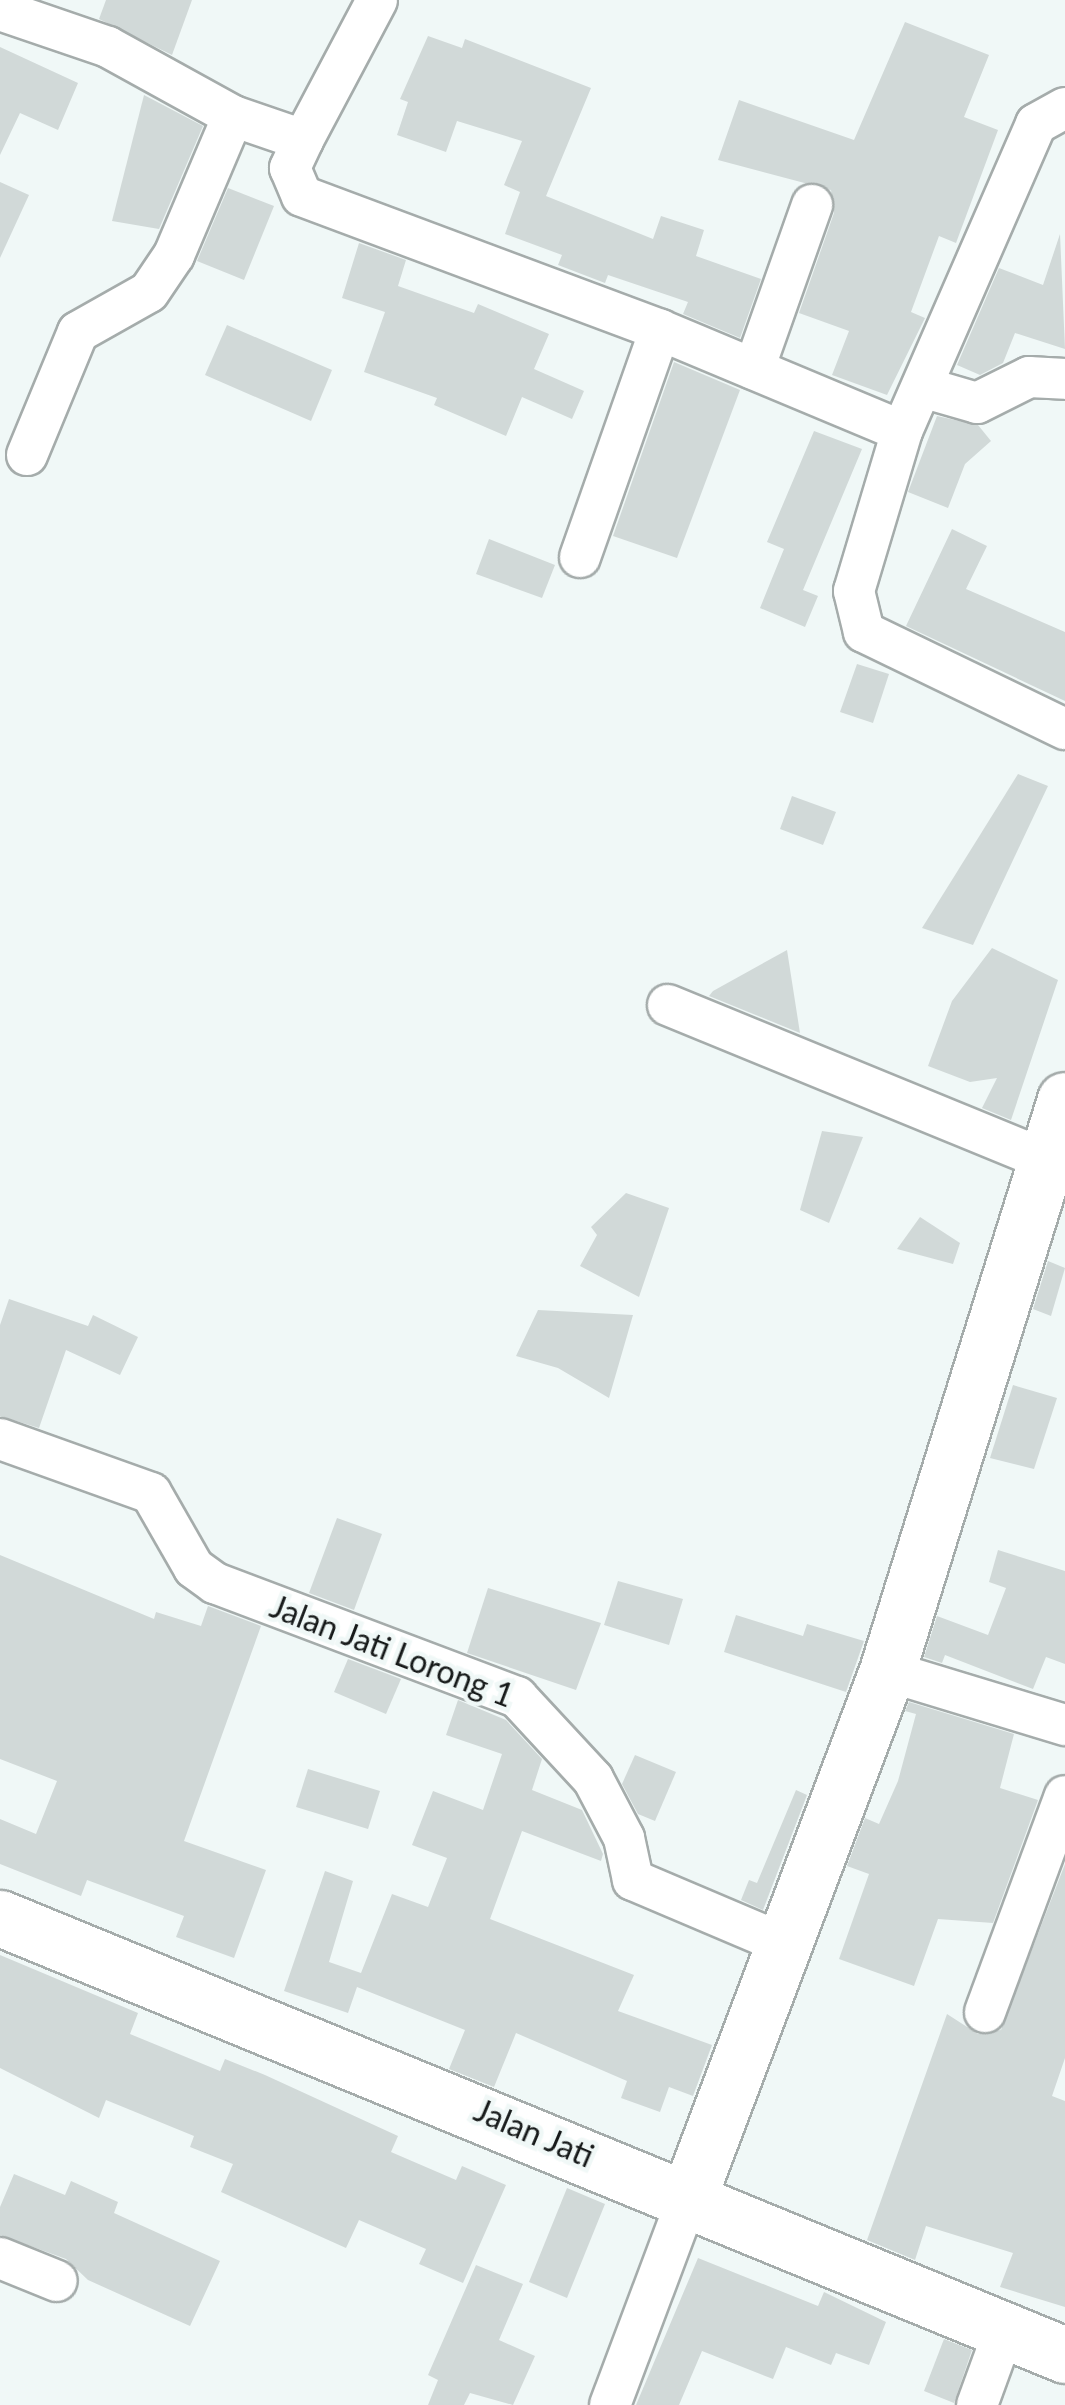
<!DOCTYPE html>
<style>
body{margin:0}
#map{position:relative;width:1065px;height:2405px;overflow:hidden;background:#f0f8f7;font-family:Lato,sans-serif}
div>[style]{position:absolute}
.building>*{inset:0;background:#d1d9d8}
.roads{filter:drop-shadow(2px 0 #a5acab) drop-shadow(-2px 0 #a5acab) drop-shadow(0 2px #a5acab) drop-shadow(0 -2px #a5acab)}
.street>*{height:40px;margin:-20px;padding:0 20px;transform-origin:20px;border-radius:20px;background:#fff}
.secondary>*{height:55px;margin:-27.5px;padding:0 27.5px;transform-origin:27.5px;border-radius:27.5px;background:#fff}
span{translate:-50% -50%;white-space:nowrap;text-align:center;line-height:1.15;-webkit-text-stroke:9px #f0f8f7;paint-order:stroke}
.street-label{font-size:32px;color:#161919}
</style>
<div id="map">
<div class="building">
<i style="clip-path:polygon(106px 0,192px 0,172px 55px,99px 19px)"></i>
<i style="clip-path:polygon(905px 22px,989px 55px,964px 117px,998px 130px,956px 243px,939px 236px,911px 312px,925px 318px,887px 395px,832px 375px,849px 331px,799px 313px,834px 213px,831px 190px,718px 160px,739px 100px,854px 140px)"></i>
<i style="clip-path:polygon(428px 36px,462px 48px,465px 39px,591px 88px,546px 196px,653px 239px,661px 216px,704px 230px,696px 256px,761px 279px,740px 338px,683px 314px,688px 302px,608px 275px,605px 283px,558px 265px,562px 255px,505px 234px,520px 192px,504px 185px,522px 141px,457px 121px,446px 152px,397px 135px,408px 102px,400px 99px)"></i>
<i style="clip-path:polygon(0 47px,78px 83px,58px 130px,20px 113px,0 155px)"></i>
<i style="clip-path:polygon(144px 95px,203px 126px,159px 229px,112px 221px)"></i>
<i style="clip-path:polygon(0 182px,29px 195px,0 258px)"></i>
<i style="clip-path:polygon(228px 188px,274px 206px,244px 280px,197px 261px)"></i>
<i style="clip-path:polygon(1060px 234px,1065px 349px,1015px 333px,1003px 363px,980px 375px,957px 365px,999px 268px,1043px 285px)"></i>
<i style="clip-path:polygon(359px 243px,406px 260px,398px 286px,474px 313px,478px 304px,549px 334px,534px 369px,584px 391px,572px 419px,522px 397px,506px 436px,434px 405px,437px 398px,364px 372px,385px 312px,342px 298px)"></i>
<i style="clip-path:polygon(227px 325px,332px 370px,311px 421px,205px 375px)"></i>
<i style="clip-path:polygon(674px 362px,740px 390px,677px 558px,613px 536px)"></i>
<i style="clip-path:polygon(937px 416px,978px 425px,991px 441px,965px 464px,948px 508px,908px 492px)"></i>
<i style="clip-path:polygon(814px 431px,862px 449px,803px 590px,818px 596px,805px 627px,760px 608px,784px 549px,767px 542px)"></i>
<i style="clip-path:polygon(952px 529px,987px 546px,966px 589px,1065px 632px,1065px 701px,906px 626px)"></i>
<i style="clip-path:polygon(489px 539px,555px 565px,542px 598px,476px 574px)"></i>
<i style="clip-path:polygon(857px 664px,889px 674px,873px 723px,840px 712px)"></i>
<i style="clip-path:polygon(1018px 774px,1048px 786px,973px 945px,922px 928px)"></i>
<i style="clip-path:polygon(792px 796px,836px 812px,823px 845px,780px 829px)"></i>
<i style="clip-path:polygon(992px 948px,1058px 980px,1011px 1120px,982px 1108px,997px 1078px,970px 1082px,928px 1066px,952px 1001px)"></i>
<i style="clip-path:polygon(787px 950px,800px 1033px,709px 996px,713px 991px)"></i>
<i style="clip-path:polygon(822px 1131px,863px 1137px,829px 1223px,800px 1210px)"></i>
<i style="clip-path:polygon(626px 1193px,669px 1208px,639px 1297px,580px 1266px,597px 1235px,591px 1227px)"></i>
<i style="clip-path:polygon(920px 1217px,960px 1243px,953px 1264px,897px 1249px)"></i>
<i style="clip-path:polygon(1048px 1261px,1065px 1268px,1051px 1316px,1033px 1309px)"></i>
<i style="clip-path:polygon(9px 1299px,88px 1326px,93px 1315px,138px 1337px,120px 1375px,66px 1350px,39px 1428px,0 1416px,0 1325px)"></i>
<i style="clip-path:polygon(538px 1310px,633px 1315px,609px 1398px,558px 1368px,516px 1356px)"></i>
<i style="clip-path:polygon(1013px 1385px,1057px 1398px,1034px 1469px,990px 1458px)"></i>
<i style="clip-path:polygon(337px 1518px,382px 1534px,354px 1610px,309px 1593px)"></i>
<i style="clip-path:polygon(998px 1550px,1065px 1571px,1065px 1664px,1046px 1657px,1033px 1689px,945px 1655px,942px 1663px,924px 1657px,937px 1616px,988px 1635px,1006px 1588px,989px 1582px)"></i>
<i style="clip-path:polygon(0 1555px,154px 1619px,156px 1612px,201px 1626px,208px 1606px,261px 1626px,184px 1841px,266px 1870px,234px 1958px,176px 1937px,184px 1916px,87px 1880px,81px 1896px,0 1864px,0 1819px,36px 1834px,57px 1781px,0 1759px)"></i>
<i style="clip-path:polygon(618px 1581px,683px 1599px,669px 1645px,604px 1625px)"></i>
<i style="clip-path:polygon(488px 1588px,601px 1623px,576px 1690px,467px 1653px)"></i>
<i style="clip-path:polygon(736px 1615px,803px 1636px,807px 1624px,864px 1641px,846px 1692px,724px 1652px)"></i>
<i style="clip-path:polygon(348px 1659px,401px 1679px,386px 1714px,334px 1692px)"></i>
<i style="clip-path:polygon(458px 1700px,506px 1720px,542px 1759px,532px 1790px,582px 1810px,603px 1854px,601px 1861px,522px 1831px,490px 1919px,634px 1975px,618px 2011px,712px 2045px,693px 2096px,669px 2087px,660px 2112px,621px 2098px,627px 2081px,516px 2033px,494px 2087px,449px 2069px,465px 2030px,357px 1987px,348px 2013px,284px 1991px,325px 1871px,353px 1881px,329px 1962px,361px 1973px,392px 1894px,428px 1907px,447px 1858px,412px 1845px,433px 1791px,483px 1810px,502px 1754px,446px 1735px)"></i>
<i style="clip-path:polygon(909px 1702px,1014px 1734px,1000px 1788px,1038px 1800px,993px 1923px,938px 1919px,914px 1986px,839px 1959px,869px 1874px,847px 1866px,865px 1818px,879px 1824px,898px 1781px,916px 1714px,905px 1711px)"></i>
<i style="clip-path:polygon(635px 1755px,676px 1772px,655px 1821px,638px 1814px,622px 1784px)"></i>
<i style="clip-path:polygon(308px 1769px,380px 1791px,368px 1829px,296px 1807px)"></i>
<i style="clip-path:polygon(796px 1790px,807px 1795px,763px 1910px,741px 1900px,749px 1880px,757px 1883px)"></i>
<i style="clip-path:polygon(1065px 1864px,1065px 2058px,1052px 2096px,1065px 2101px,1065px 2307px,1000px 2287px,1013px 2253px,926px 2226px,915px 2260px,867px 2240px,947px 2014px,978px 2034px,1001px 2030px)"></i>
<i style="clip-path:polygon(0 1955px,138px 2013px,130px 2034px,220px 2071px,225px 2059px,265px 2075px,398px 2136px,391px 2152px,456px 2180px,462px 2166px,506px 2185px,463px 2283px,419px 2264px,426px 2249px,359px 2220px,346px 2248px,221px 2192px,233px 2164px,190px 2147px,194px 2136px,106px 2100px,99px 2118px,0 2068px)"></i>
<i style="clip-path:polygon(14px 2174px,65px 2195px,71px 2181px,118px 2202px,114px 2213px,220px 2261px,190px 2326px,88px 2280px,66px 2259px,0 2235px,0 2207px)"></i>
<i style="clip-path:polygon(567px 2188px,605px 2204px,567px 2298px,529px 2282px)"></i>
<i style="clip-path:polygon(698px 2258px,818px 2306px,824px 2292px,886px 2322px,869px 2365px,836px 2353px,831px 2365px,786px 2347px,773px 2379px,702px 2351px,679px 2405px,636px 2405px)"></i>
<i style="clip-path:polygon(476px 2265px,523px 2284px,499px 2340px,535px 2356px,513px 2405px,470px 2393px,464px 2405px,428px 2405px,438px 2380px,428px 2375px)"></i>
<i style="clip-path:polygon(944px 2339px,972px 2350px,954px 2403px,924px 2391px)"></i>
</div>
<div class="roads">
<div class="street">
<i style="left:0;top:10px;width:114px;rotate:18.9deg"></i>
<i style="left:108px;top:47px;width:143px;rotate:28.9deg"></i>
<i style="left:233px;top:116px;width:74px;rotate:18.9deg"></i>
<i style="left:303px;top:140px;width:31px;rotate:115deg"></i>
<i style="left:290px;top:168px;width:30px;rotate:67deg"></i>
<i style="left:302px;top:196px;width:382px;rotate:20.5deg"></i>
<i style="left:660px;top:330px;width:262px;rotate:22.7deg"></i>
<i style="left:902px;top:431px;width:335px;rotate:-66.4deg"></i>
<i style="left:1036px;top:124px;width:33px;rotate:-29deg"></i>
<i style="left:303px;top:140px;width:158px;rotate:-62.1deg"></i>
<i style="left:754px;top:369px;width:174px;rotate:-70.5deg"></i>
<i style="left:922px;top:387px;width:57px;rotate:16.2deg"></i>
<i style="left:977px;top:403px;width:58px;rotate:-26.6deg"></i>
<i style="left:1029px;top:377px;width:36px;rotate:3deg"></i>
<i style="left:902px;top:431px;width:167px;rotate:106.7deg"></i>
<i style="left:854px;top:591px;width:42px;rotate:76.3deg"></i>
<i style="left:864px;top:632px;width:223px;rotate:25.8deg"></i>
<i style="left:27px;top:455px;width:133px;rotate:-67.5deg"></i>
<i style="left:78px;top:332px;width:81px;rotate:-29.4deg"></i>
<i style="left:149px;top:292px;width:45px;rotate:-56deg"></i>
<i style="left:174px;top:255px;width:151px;rotate:-67deg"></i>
<i style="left:580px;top:557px;width:241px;rotate:-70.6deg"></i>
<i style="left:668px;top:1005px;width:409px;rotate:22.3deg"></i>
<i style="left:0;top:1439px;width:160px;rotate:19.7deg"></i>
<i style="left:151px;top:1493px;width:86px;rotate:60.2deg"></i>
<i style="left:194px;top:1568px;width:26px;rotate:36deg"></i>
<i style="left:215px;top:1583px;width:323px;rotate:20.7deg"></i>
<i style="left:517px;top:1697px;width:112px;rotate:47.2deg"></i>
<i style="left:593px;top:1779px;width:67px;rotate:62.3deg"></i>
<i style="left:624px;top:1838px;width:43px;rotate:77.9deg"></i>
<i style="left:633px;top:1880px;width:166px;rotate:23deg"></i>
<i style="left:887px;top:1671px;width:186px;rotate:16.9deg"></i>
<i style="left:985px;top:2012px;width:230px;rotate:-69.7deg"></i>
<i style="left:0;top:2258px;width:61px;rotate:22deg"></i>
<i style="left:610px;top:2405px;width:221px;rotate:-69.4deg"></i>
<i style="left:977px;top:2405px;width:79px;rotate:-70deg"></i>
</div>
<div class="secondary">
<i style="left:0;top:1918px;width:1151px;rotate:22.31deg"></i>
<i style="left:688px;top:2198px;width:563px;rotate:-69.31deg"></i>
<i style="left:887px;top:1671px;width:598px;rotate:-72.69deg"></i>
</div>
</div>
<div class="street-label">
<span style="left:392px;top:1651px;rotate:21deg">Jalan Jati Lorong 1</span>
<span style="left:534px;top:2133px;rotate:23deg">Jalan Jati</span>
</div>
</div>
